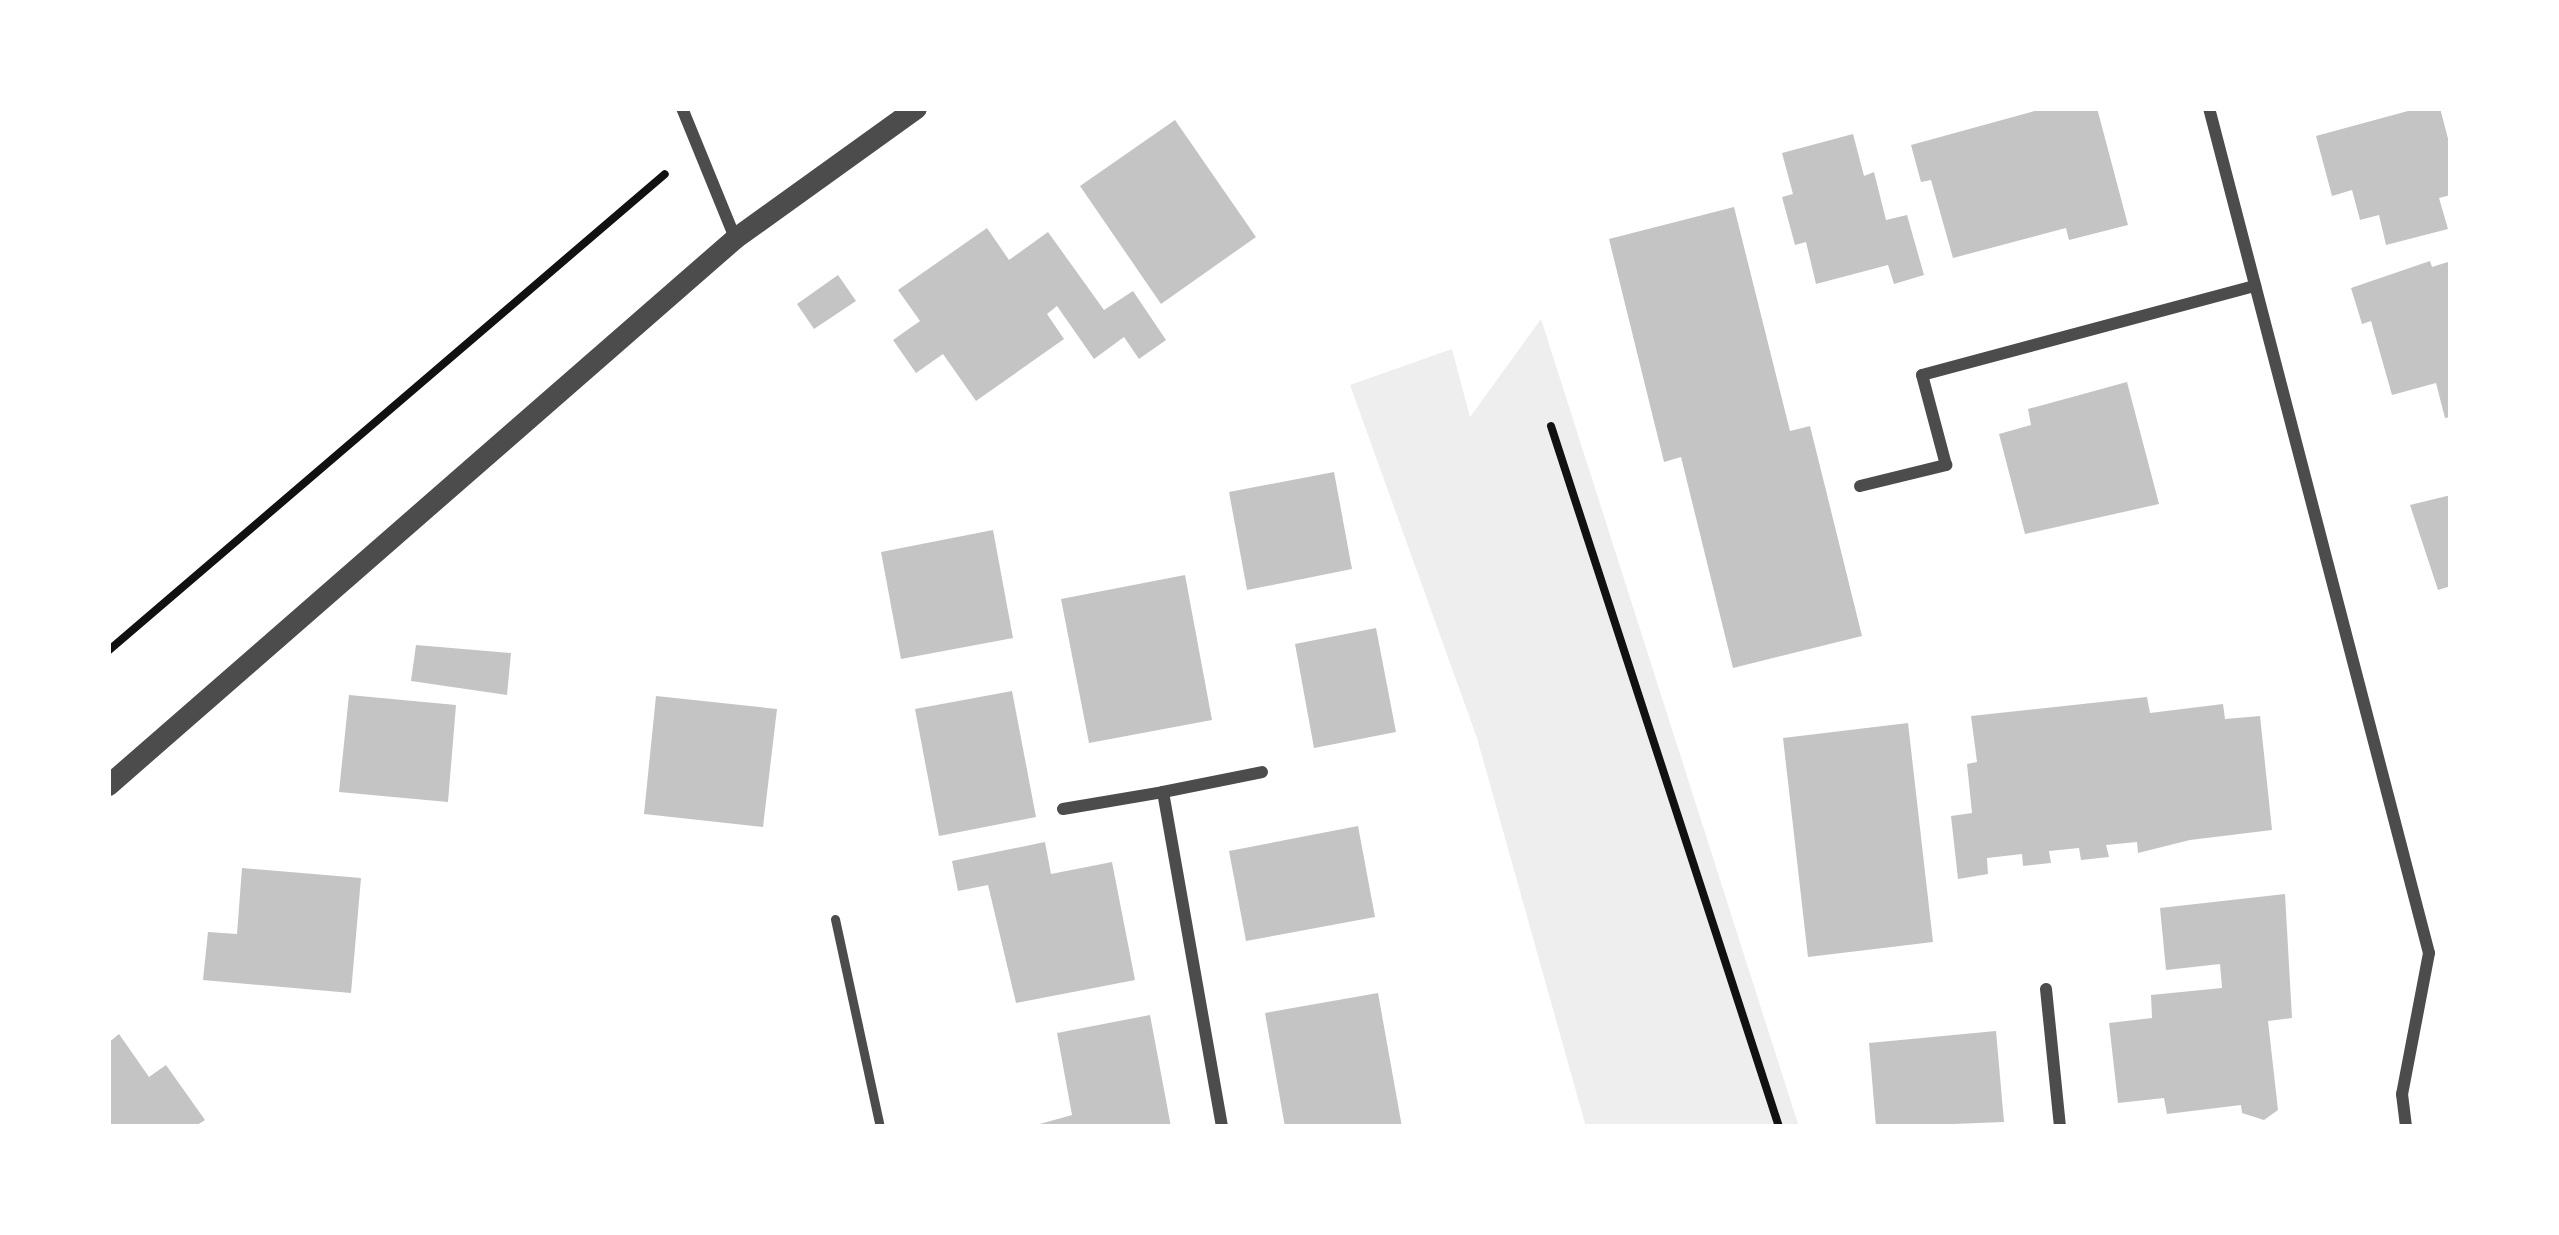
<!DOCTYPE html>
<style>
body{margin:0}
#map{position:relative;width:2559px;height:1235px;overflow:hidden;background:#fff;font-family:Manrope,sans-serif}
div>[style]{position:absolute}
.green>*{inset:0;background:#eee}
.building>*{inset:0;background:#c4c4c4}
.path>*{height:8px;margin:-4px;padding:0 4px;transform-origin:4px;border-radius:4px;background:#111}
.service>*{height:9px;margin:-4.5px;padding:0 4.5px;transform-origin:4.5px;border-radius:4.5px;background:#4c4c4c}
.minor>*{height:12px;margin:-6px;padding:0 6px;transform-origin:6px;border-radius:6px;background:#4c4c4c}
.tertiary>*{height:21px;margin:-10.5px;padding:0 10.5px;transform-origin:10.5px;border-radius:10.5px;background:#4c4c4c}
span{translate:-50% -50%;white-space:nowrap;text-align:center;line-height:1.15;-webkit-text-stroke:10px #fff;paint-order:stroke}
.frame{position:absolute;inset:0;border:111px solid #fff;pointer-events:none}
</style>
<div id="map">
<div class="green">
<i style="clip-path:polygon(1541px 319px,1799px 1127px,1586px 1127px,1477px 738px,1350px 385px,1452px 349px,1470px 417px)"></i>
</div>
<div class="building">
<i style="clip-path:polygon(2046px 108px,2097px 108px,2128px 225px,2069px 240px,2066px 228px,1953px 258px,1931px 180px,1921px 182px,1911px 145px)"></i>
<i style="clip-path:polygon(2419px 108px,2440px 108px,2451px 150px,2451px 195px,2439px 198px,2448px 229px,2386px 245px,2379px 215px,2360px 220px,2352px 190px,2332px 196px,2316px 136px)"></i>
<i style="clip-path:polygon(1175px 120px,1256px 237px,1161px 304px,1080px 186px)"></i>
<i style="clip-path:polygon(1853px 134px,1864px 176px,1874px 172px,1886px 220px,1907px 215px,1924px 275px,1894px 284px,1888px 265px,1816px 284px,1806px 242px,1795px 245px,1782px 197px,1793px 194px,1782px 153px)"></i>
<i style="clip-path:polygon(1734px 207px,1790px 431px,1810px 426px,1862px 636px,1733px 668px,1681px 457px,1664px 462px,1609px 239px)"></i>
<i style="clip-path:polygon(987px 228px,1009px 260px,1048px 232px,1104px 310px,1133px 291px,1166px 340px,1139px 359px,1124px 337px,1094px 359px,1057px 306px,1047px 314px,1064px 339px,976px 401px,943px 354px,916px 373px,893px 340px,920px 321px,898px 290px)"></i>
<i style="clip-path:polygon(2430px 261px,2432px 267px,2451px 261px,2451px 417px,2445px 418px,2436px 383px,2392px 395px,2371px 321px,2362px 324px,2351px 288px)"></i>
<i style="clip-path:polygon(838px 275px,856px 301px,814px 329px,797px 304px)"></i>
<i style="clip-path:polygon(2127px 382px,2159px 504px,2025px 534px,1999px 434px,2031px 425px,2028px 409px)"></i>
<i style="clip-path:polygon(1334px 472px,1352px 569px,1247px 590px,1229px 492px)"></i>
<i style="clip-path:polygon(2451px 495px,2451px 586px,2438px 590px,2410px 505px)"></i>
<i style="clip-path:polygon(993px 530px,1013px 638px,901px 659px,881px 552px)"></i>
<i style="clip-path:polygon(1185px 575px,1212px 720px,1089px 743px,1061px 599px)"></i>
<i style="clip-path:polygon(1376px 628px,1396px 732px,1314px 748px,1295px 644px)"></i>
<i style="clip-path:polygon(416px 645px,511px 653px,507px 695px,411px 681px)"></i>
<i style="clip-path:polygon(1012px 691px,1036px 817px,939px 836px,915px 709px)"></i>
<i style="clip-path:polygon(349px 695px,456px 705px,448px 802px,339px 792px)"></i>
<i style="clip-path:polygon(656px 696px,777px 709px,763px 827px,644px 814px)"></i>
<i style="clip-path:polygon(2147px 697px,2150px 713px,2223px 704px,2225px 719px,2260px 716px,2272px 830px,2190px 840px,2138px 853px,2137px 842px,2106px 845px,2109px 857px,2081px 860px,2079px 848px,2049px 851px,2051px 863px,2023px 866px,2022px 854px,1987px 858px,1988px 874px,1958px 879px,1951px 816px,1972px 813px,1967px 764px,1977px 762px,1971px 716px)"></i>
<i style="clip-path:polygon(1908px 723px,1933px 942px,1808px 957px,1783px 738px)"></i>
<i style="clip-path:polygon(1358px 826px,1375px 917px,1246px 941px,1229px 851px)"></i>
<i style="clip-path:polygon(1045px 842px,1051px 874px,1112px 862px,1135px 980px,1016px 1003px,988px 885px,958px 891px,952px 861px)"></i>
<i style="clip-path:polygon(242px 868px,361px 878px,351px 993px,203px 980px,208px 932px,237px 934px)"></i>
<i style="clip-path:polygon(2285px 894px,2292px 1018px,2268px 1021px,2278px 1110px,2264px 1120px,2242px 1113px,2241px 1105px,2167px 1114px,2164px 1098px,2118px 1103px,2109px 1023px,2152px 1018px,2151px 995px,2222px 988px,2220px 964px,2166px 970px,2160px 908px)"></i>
<i style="clip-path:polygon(1378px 993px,1402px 1127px,1285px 1127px,1265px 1013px)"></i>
<i style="clip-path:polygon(1150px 1015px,1171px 1127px,1029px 1127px,1072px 1115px,1057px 1033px)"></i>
<i style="clip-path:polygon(1996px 1031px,2004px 1122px,1876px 1127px,1869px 1043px)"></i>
<i style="clip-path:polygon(119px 1034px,149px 1077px,166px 1065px,205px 1120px,194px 1127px,108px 1127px,108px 1043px)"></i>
</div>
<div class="path">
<i style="left:1551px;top:426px;width:737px;rotate:71.98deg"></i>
<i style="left:108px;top:651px;width:733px;rotate:-40.58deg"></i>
</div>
<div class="service">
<i style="left:835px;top:919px;width:213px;rotate:77.8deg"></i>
</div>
<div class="minor">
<i style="left:682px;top:108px;width:140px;rotate:67.8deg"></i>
<i style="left:2209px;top:108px;width:873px;rotate:75.41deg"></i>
<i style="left:2429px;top:953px;width:144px;rotate:100.8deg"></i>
<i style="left:2402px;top:1094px;width:33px;rotate:83deg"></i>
<i style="left:1860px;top:486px;width:89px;rotate:-13.7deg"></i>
<i style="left:1946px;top:465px;width:93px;rotate:-104.9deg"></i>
<i style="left:1922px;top:375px;width:345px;rotate:-15deg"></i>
<i style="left:1163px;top:792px;width:101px;rotate:-11.4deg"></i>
<i style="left:1063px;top:809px;width:101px;rotate:-9.6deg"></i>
<i style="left:1163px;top:792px;width:340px;rotate:80deg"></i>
<i style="left:2046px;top:989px;width:139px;rotate:84.2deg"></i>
</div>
<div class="tertiary">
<i style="left:108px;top:785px;width:832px;rotate:-41.1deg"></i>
<i style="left:735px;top:238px;width:223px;rotate:-35.7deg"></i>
</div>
<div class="frame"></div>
</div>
